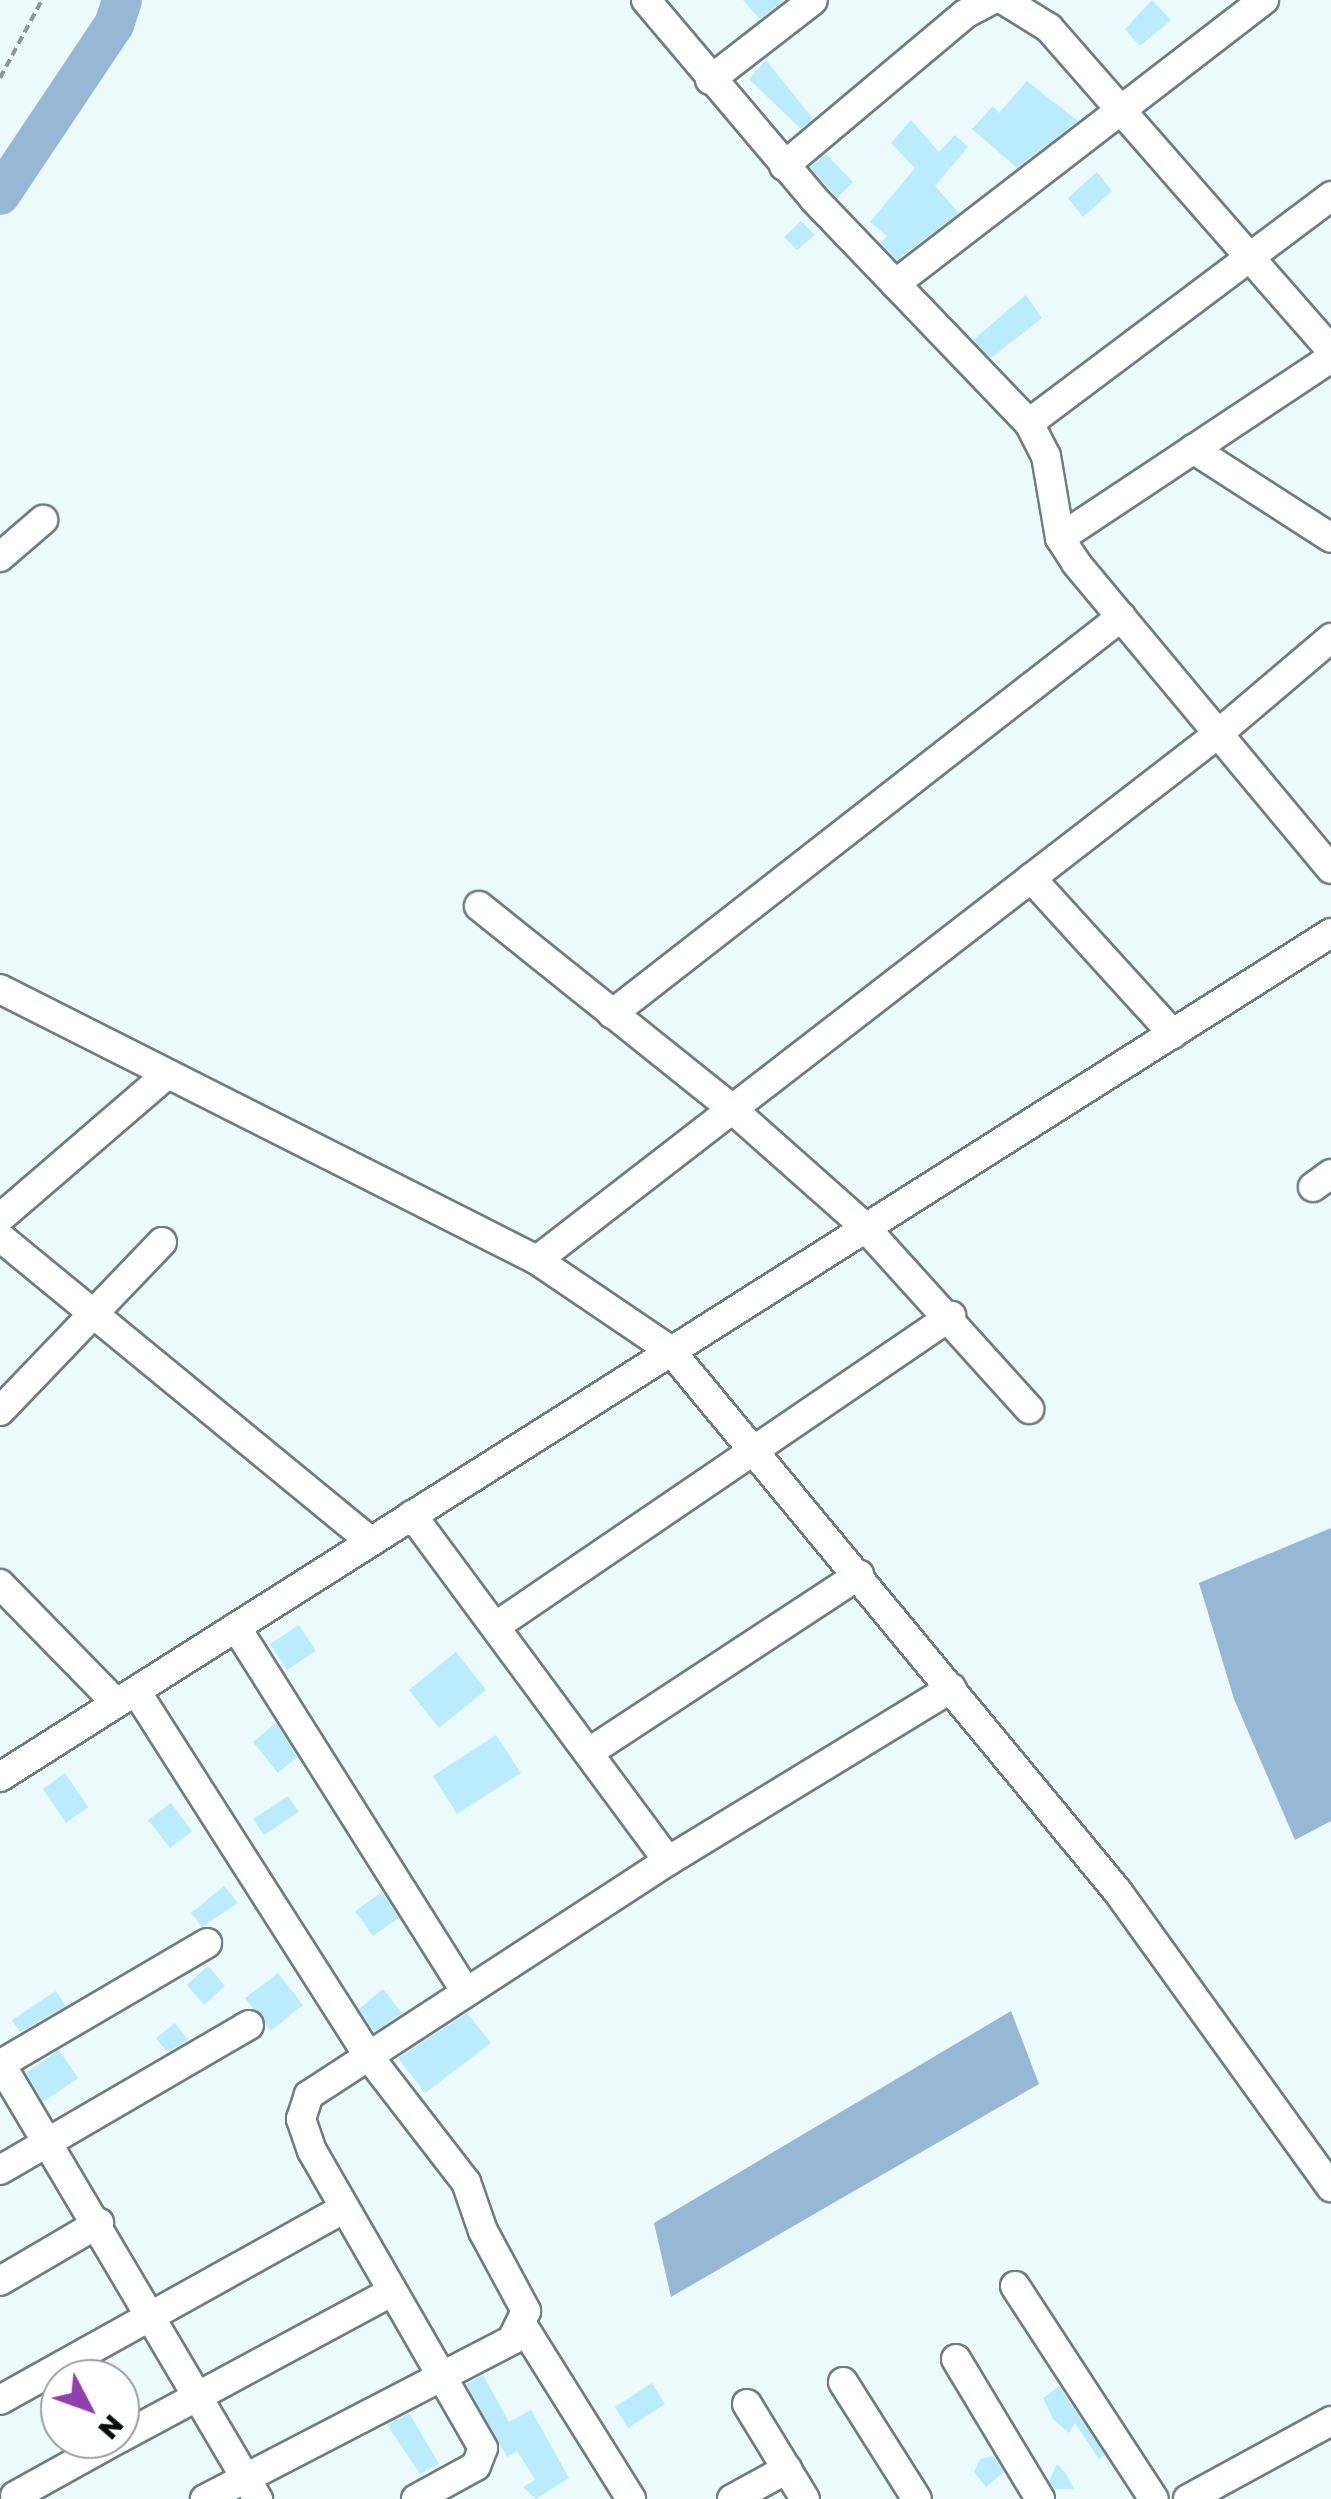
<!DOCTYPE html>
<style>
body{margin:0}
#map{position:relative;width:1331px;height:2499px;overflow:hidden;background:#ebfafa;font-family:"Golos Text",sans-serif}
div>[style]{position:absolute}
.water>*{inset:0;background:#97b8d5}
.river>*{height:40px;margin:-20px;padding:0 20px;transform-origin:20px;border-radius:20px;background:#97b8d5}
.building>*{inset:0;background:#bbecfd}
.path>*{height:4px;margin-top:-2px;transform-origin:0;background:repeating-linear-gradient(90deg,#8d9797 0 8px,transparent 0 13px)}
.roads{filter:drop-shadow(2px 0 #707d7e) drop-shadow(-2px 0 #707d7e) drop-shadow(0 2px #707d7e) drop-shadow(0 -2px #707d7e)}
.minor>*{height:28px;margin:-14px;padding:0 14px;transform-origin:14px;border-radius:14px;background:#fff}
span{translate:-50% -50%;white-space:nowrap;text-align:center;line-height:1.15;-webkit-text-stroke:10px #fff;paint-order:stroke}
.north{position:absolute;left:40px;top:2359px;width:100px;height:100px;box-sizing:border-box;background:#fff;border:2px solid #9c9e9e;border-radius:50%;rotate:131deg;font-size:28px;font-weight:700;line-height:40px;text-align:center;color:#080c0c}
.north::after{content:'';display:block;margin:auto;width:35px;height:45px;background:#923fae;clip-path:polygon(50% 0,100% 100%,50% 72%,0 100%)}
</style>
<div id="map">
<div class="water">
<i style="clip-path:polygon(1331px 1528px,1331px 1821px,1295px 1840px,1234px 1699px,1199px 1583px)"></i>
<i style="clip-path:polygon(1011px 2011px,1039px 2084px,671px 2297px,654px 2223px)"></i>
</div>
<div class="river">
<i style="left:0;top:195px;width:205px;rotate:-56.2deg"></i>
<i style="left:114px;top:25px;width:26px;rotate:-72deg"></i>
</div>
<div class="building">
<i style="clip-path:polygon(743px 0,784px 0,760px 19px)"></i>
<i style="clip-path:polygon(1152px 0,1171px 20px,1140px 46px,1125px 29px)"></i>
<i style="clip-path:polygon(766px 60px,813px 119px,801px 129px,749px 79px)"></i>
<i style="clip-path:polygon(1027px 81px,1078px 121px,1017px 168px,972px 129px,993px 106px,999px 113px)"></i>
<i style="clip-path:polygon(911px 120px,939px 152px,955px 135px,968px 147px,935px 186px,959px 213px,897px 260px,880px 243px,887px 236px,870px 222px,915px 168px,891px 143px)"></i>
<i style="clip-path:polygon(826px 154px,853px 182px,837px 198px,810px 167px)"></i>
<i style="clip-path:polygon(1097px 172px,1112px 191px,1083px 217px,1068px 198px)"></i>
<i style="clip-path:polygon(801px 221px,815px 235px,797px 250px,784px 237px)"></i>
<i style="clip-path:polygon(1026px 295px,1042px 318px,991px 358px,973px 340px)"></i>
<i style="clip-path:polygon(299px 1625px,316px 1651px,287px 1670px,270px 1644px)"></i>
<i style="clip-path:polygon(456px 1652px,486px 1690px,439px 1728px,409px 1690px)"></i>
<i style="clip-path:polygon(276px 1723px,297px 1757px,278px 1773px,253px 1742px)"></i>
<i style="clip-path:polygon(496px 1735px,521px 1773px,457px 1814px,433px 1776px)"></i>
<i style="clip-path:polygon(65px 1773px,88px 1807px,66px 1823px,43px 1789px)"></i>
<i style="clip-path:polygon(288px 1796px,299px 1812px,264px 1835px,253px 1819px)"></i>
<i style="clip-path:polygon(171px 1803px,192px 1831px,170px 1848px,148px 1820px)"></i>
<i style="clip-path:polygon(224px 1886px,238px 1903px,202px 1927px,191px 1913px)"></i>
<i style="clip-path:polygon(382px 1892px,399px 1918px,373px 1936px,355px 1911px)"></i>
<i style="clip-path:polygon(208px 1966px,225px 1986px,204px 2005px,187px 1985px)"></i>
<i style="clip-path:polygon(278px 1973px,303px 2005px,271px 2031px,245px 1998px)"></i>
<i style="clip-path:polygon(383px 1989px,402px 2013px,374px 2032px,359px 2009px)"></i>
<i style="clip-path:polygon(56px 1991px,66px 2006px,20px 2032px,12px 2020px)"></i>
<i style="clip-path:polygon(467px 2013px,491px 2043px,425px 2093px,398px 2058px)"></i>
<i style="clip-path:polygon(175px 2023px,188px 2040px,167px 2052px,156px 2038px)"></i>
<i style="clip-path:polygon(59px 2050px,78px 2078px,43px 2102px,26px 2073px)"></i>
<i style="clip-path:polygon(483px 2375px,509px 2422px,531px 2410px,569px 2478px,536px 2499px,523px 2487px,535px 2480px,517px 2451px,507px 2457px,466px 2384px)"></i>
<i style="clip-path:polygon(652px 2383px,665px 2404px,628px 2428px,615px 2407px)"></i>
<i style="clip-path:polygon(1059px 2386px,1105px 2455px,1099px 2459px,1075px 2423px,1069px 2433px,1053px 2419px,1043px 2398px)"></i>
<i style="clip-path:polygon(409px 2413px,439px 2464px,420px 2474px,387px 2425px)"></i>
<i style="clip-path:polygon(993px 2456px,1004px 2472px,986px 2487px,974px 2472px,980px 2459px)"></i>
<i style="clip-path:polygon(1057px 2464px,1066px 2474px,1074px 2489px,1054px 2489px,1049px 2481px)"></i>
</div>
<div class="path">
<i style="left:0;top:78px;width:89px;rotate:-61.7deg"></i>
</div>
<div class="roads">
<div class="minor">
<i style="left:646px;top:0;width:260px;rotate:49.8deg"></i>
<i style="left:814px;top:199px;width:310px;rotate:46.2deg"></i>
<i style="left:1029px;top:423px;width:37px;rotate:63deg"></i>
<i style="left:1046px;top:456px;width:83px;rotate:80.3deg"></i>
<i style="left:1060px;top:538px;width:30px;rotate:57deg"></i>
<i style="left:1076px;top:563px;width:398px;rotate:50.2deg"></i>
<i style="left:1004px;top:0;width:53px;rotate:31.9deg"></i>
<i style="left:1049px;top:28px;width:428px;rotate:48.8deg"></i>
<i style="left:710px;top:80px;width:130px;rotate:-37.8deg"></i>
<i style="left:784px;top:166px;width:236px;rotate:-40deg"></i>
<i style="left:965px;top:14px;width:30px;rotate:-28deg"></i>
<i style="left:895px;top:284px;width:466px;rotate:-37.6deg"></i>
<i style="left:1029px;top:423px;width:378px;rotate:-36.9deg"></i>
<i style="left:1193px;top:449px;width:164px;rotate:32.8deg"></i>
<i style="left:1060px;top:538px;width:325px;rotate:-33.6deg"></i>
<i style="left:0;top:557px;width:57px;rotate:-40.7deg"></i>
<i style="left:1031px;top:878px;width:211px;rotate:47.7deg"></i>
<i style="left:479px;top:906px;width:323px;rotate:38.7deg"></i>
<i style="left:731px;top:1108px;width:176px;rotate:41.6deg"></i>
<i style="left:863px;top:1225px;width:248px;rotate:47.9deg"></i>
<i style="left:0;top:989px;width:602px;rotate:26.78deg"></i>
<i style="left:537px;top:1260px;width:161px;rotate:34.1deg"></i>
<i style="left:670px;top:1350px;width:703px;rotate:50.42deg"></i>
<i style="left:1118px;top:1892px;width:364px;rotate:54.2deg"></i>
<i style="left:612px;top:1014px;width:646px;rotate:-37.95deg"></i>
<i style="left:1313px;top:1187px;width:22px;rotate:-36deg"></i>
<i style="left:0;top:1218px;width:218px;rotate:-40.7deg"></i>
<i style="left:0;top:1237px;width:479px;rotate:39.4deg"></i>
<i style="left:537px;top:1260px;width:862px;rotate:-37.69deg"></i>
<i style="left:1219px;top:733px;width:147px;rotate:-40.3deg"></i>
<i style="left:0;top:1411px;width:234px;rotate:-46.2deg"></i>
<i style="left:412px;top:1515px;width:430px;rotate:53.5deg"></i>
<i style="left:0;top:1584px;width:166px;rotate:45.7deg"></i>
<i style="left:496px;top:1626px;width:551px;rotate:-34.27deg"></i>
<i style="left:236px;top:1627px;width:429px;rotate:57.8deg"></i>
<i style="left:136px;top:1691px;width:435px;rotate:57.5deg"></i>
<i style="left:370px;top:2058px;width:157px;rotate:52.3deg"></i>
<i style="left:466px;top:2182px;width:52px;rotate:70.9deg"></i>
<i style="left:483px;top:2231px;width:91px;rotate:61.7deg"></i>
<i style="left:526px;top:2311px;width:32px;rotate:116deg"></i>
<i style="left:512px;top:2340px;width:346px;rotate:152.6deg"></i>
<i style="left:591px;top:1751px;width:321px;rotate:-33.3deg"></i>
<i style="left:0;top:1777px;width:1576px;rotate:-32.38deg"></i>
<i style="left:0;top:2063px;width:507px;rotate:59.39deg"></i>
<i style="left:1px;top:2064px;width:239px;rotate:-30.4deg"></i>
<i style="left:0;top:2170px;width:288px;rotate:-30.2deg"></i>
<i style="left:0;top:2281px;width:115px;rotate:-30.4deg"></i>
<i style="left:1015px;top:2286px;width:254px;rotate:56.9deg"></i>
<i style="left:523px;top:2326px;width:204px;rotate:58deg"></i>
<i style="left:956px;top:2359px;width:163px;rotate:59deg"></i>
<i style="left:843px;top:2382px;width:138px;rotate:57.7deg"></i>
<i style="left:0;top:2400px;width:391px;rotate:-29.1deg"></i>
<i style="left:747px;top:2404px;width:111px;rotate:58.6deg"></i>
<i style="left:120px;top:2438px;width:308px;rotate:-28.3deg"></i>
<i style="left:15px;top:2496px;width:118px;rotate:-29deg"></i>
<i style="left:416px;top:2499px;width:68px;rotate:-28.8deg"></i>
<i style="left:476px;top:2466px;width:19px;rotate:-69deg"></i>
<i style="left:483px;top:2448px;width:343px;rotate:-119.9deg"></i>
<i style="left:312px;top:2151px;width:34px;rotate:-109deg"></i>
<i style="left:301px;top:2119px;width:25px;rotate:-72deg"></i>
<i style="left:309px;top:2095px;width:429px;rotate:-33.1deg"></i>
<i style="left:668px;top:1861px;width:332px;rotate:-31.4deg"></i>
<i style="left:732px;top:2499px;width:63px;rotate:-28.6deg"></i>
<i style="left:1188px;top:2499px;width:163px;rotate:-28.6deg"></i>
</div>
</div>
<div class="north">N</div>
</div>
